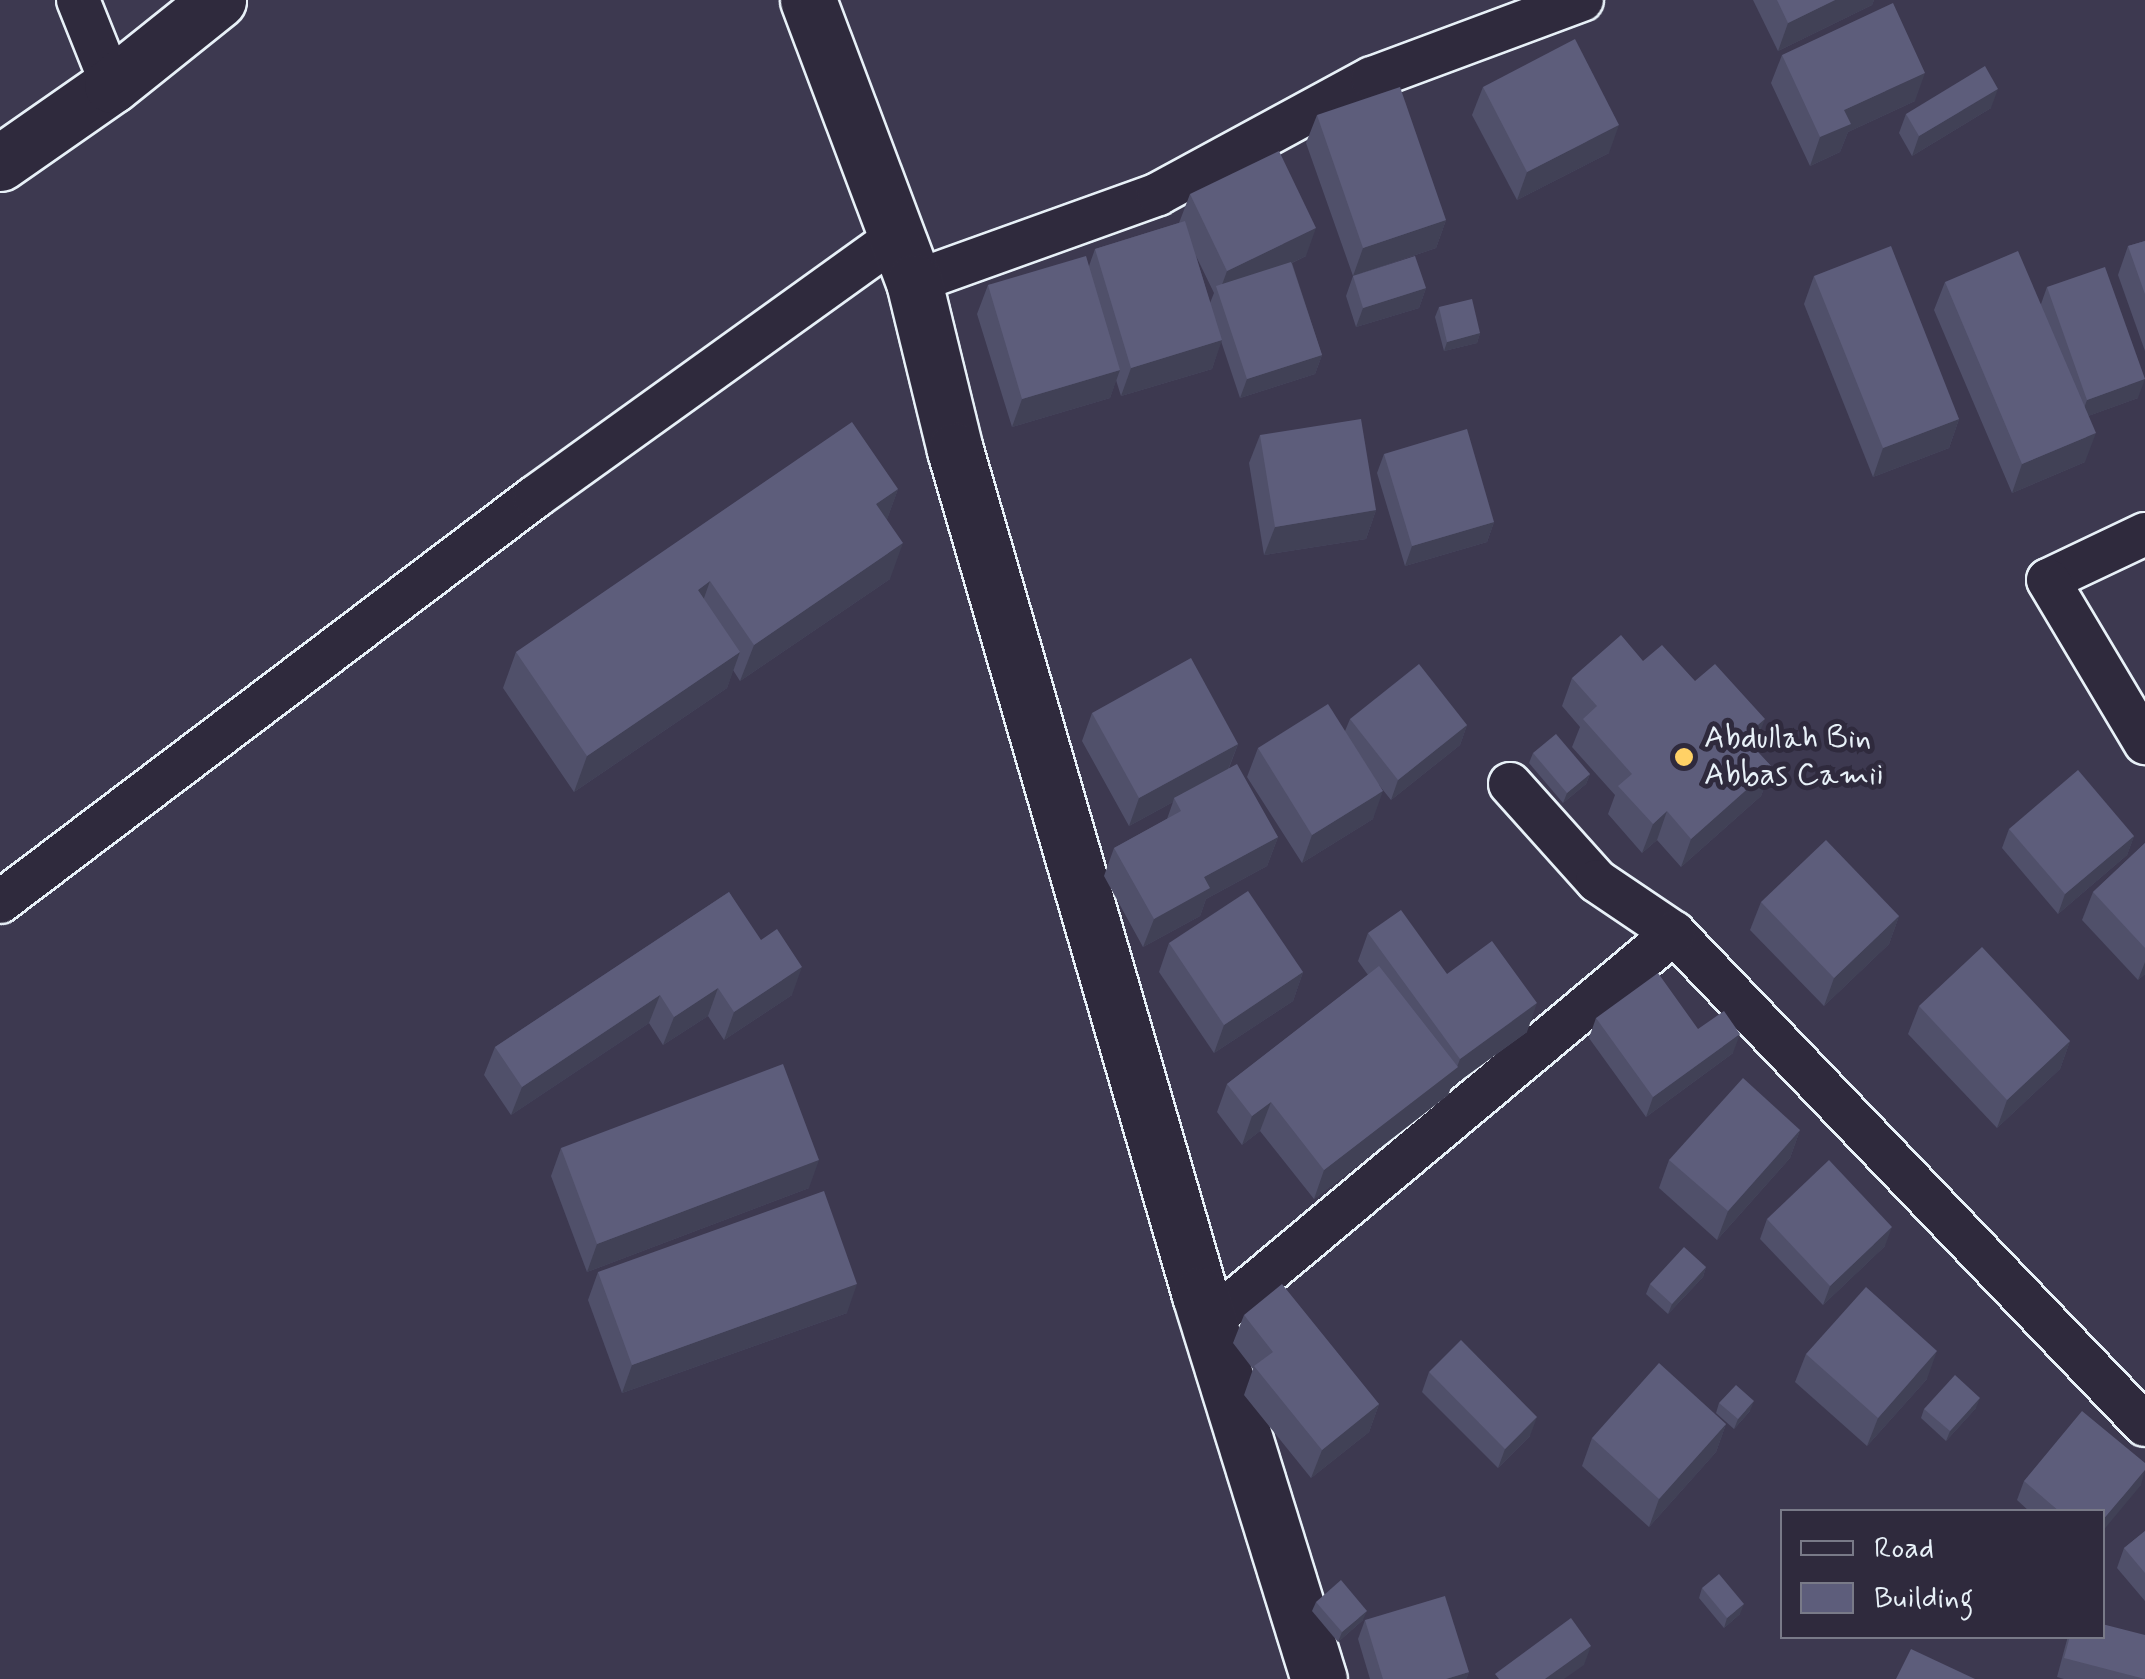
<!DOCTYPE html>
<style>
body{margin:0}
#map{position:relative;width:2145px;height:1679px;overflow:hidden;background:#3d3950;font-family:Mynerve,sans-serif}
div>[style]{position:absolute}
.roads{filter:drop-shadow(2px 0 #e8f1f8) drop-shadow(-2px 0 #e8f1f8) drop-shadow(0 2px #e8f1f8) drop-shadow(0 -2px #e8f1f8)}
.street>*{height:42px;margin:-21px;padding:0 21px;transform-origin:21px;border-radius:21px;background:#2f2a3d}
.secondary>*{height:55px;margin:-27.5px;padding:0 27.5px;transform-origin:27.5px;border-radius:27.5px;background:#2f2a3d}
.wall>*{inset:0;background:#50506a}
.shaded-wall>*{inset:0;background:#414156}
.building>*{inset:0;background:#5d5d7b}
.dots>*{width:28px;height:28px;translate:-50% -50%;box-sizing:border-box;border:5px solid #2f2a3d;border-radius:50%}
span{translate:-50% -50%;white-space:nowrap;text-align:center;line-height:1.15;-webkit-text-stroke:10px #2f2a3d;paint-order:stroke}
.poi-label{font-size:32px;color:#e8f1f8}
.left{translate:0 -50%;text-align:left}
.legend{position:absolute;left:1780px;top:1509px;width:325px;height:130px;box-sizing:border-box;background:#2f2a3d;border:2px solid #797a88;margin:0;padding:12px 18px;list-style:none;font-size:30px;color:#e8f1f8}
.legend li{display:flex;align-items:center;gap:20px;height:50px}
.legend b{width:50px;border:2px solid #797a88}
</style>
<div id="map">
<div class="roads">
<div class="street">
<i style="left:78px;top:0;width:92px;rotate:68.2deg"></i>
<i style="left:914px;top:282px;width:259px;rotate:-19.8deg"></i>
<i style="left:1158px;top:194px;width:243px;rotate:-28.5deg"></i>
<i style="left:1372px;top:78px;width:224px;rotate:-20.4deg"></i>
<i style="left:2145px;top:534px;width:107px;rotate:154.6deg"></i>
<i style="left:2048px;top:580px;width:190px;rotate:59.2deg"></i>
<i style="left:1510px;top:784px;width:130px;rotate:48.1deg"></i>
<i style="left:1597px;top:881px;width:93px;rotate:34deg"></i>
<i style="left:1674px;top:933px;width:681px;rotate:46.25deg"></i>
<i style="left:0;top:902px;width:671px;rotate:-37.13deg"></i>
<i style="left:535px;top:497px;width:441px;rotate:-35.7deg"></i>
<i style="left:1208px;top:1323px;width:608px;rotate:-39.93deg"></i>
</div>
<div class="secondary">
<i style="left:808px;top:0;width:301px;rotate:69.4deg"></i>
<i style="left:914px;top:282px;width:173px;rotate:76.3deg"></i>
<i style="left:955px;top:450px;width:880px;rotate:73.83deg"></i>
<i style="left:1200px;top:1295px;width:402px;rotate:72.8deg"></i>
<i style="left:0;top:163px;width:136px;rotate:-34.9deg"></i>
<i style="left:112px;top:85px;width:136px;rotate:-38.7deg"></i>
</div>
</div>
<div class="wall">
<i style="clip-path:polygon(1753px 0,1874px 0,1872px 5px,1778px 51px)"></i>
<i style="clip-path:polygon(1782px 55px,1915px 101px,1848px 132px,1840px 152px,1810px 166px,1771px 83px)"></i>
<i style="clip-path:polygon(1483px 87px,1609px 153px,1517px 200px,1472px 115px)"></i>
<i style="clip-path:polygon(1991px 108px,1912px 156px,1899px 133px,1906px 114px)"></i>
<i style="clip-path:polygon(1317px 115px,1446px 220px,1436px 248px,1357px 275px,1426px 288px,1419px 308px,1356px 327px,1346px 296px,1353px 276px,1306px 143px)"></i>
<i style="clip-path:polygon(evenodd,1190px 194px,1306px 256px,1292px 263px,1322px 355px,1315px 374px,1240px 398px,1221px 341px,1212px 369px,1121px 396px,1116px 380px,1110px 398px,1012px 427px,977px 314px,988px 285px,1089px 266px,1095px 249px,1179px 223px,1190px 194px,1196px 256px,1214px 293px,1210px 303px,1196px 256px)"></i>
<i style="clip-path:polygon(2145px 241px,2145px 351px,2118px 275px,2128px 246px)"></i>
<i style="clip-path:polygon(1814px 276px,1959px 419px,1949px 448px,1873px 477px,1804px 304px)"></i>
<i style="clip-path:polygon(1945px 282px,2041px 304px,2047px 287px,2138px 398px,2088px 416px,2085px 462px,2012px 493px,1934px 310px)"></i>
<i style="clip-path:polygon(1439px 307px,1480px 333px,1477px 343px,1444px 351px,1435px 317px)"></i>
<i style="clip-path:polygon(1260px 435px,1376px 510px,1366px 539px,1264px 555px,1249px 463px)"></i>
<i style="clip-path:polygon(1384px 454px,1494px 522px,1487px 542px,1405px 566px,1377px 473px)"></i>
<i style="clip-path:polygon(898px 489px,887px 519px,890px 579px,740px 681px,733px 670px,727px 688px,574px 792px,503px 688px,516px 652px)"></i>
<i style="clip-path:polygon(1643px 661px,1754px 748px,1772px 767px,1761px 796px,1681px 867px,1657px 840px,1642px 853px,1608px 814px,1615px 795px,1572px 747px,1580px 727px,1562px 706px,1572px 678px)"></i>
<i style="clip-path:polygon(1092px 713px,1238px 744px,1229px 768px,1278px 837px,1267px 866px,1206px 899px,1200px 916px,1143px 947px,1104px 876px,1114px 848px,1167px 819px,1173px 802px,1129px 826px,1082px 741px)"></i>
<i style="clip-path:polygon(1350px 719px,1467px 725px,1460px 745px,1391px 800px,1379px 785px,1373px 819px,1302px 863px,1247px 777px,1258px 748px,1345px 731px)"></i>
<i style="clip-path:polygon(1533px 753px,1590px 774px,1586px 784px,1563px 803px,1529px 763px)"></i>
<i style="clip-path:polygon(2009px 829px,2134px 836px,2127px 855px,2058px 914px,2002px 848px)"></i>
<i style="clip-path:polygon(2145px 843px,2145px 974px,2138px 980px,2082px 920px,2093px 892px)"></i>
<i style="clip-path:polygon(729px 892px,792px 995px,724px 1040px,708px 1016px,663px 1045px,649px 1023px,511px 1115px,484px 1075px,495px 1047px)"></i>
<i style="clip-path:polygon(1761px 902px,1899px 916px,1889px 944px,1824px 1006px,1750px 930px)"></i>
<i style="clip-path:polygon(1368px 933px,1447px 974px,1527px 1032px,1451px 1087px,1448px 1095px,1314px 1199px,1260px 1131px,1242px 1145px,1217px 1112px,1227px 1084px,1368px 975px,1358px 961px)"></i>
<i style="clip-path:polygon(1169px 943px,1303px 972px,1293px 1001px,1214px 1053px,1159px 972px)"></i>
<i style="clip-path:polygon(1919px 1006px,2070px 1041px,2060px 1069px,1997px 1128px,1908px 1034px)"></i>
<i style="clip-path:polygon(1596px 1018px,1698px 1029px,1733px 1053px,1646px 1117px,1589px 1038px)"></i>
<i style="clip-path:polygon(1800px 1130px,1790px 1158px,1717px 1240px,1659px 1188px,1669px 1160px)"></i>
<i style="clip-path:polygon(561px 1148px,809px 1188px,587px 1272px,551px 1176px)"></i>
<i style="clip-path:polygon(1767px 1219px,1885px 1246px,1823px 1305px,1760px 1239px)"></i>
<i style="clip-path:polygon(1706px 1267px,1703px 1277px,1668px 1314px,1646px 1294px,1650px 1284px)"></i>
<i style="clip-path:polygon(598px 1272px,847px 1313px,622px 1393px,588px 1300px)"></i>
<i style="clip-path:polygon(1244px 1315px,1379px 1404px,1369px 1432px,1311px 1478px,1244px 1395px,1253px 1369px,1233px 1343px)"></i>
<i style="clip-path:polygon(1806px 1354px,1927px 1379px,1867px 1446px,1795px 1382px)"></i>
<i style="clip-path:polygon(1429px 1372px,1530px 1436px,1498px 1468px,1422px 1392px)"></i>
<i style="clip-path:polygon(1719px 1403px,1750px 1411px,1734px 1429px,1716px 1413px)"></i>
<i style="clip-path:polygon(1976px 1408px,1946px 1441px,1921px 1418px,1924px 1409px)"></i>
<i style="clip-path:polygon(1726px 1424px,1716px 1452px,1649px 1527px,1582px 1466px,1592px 1438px)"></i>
<i style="clip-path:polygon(2024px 1481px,2141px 1485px,2102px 1512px,2030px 1512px,2017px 1500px)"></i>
<i style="clip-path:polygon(2145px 1531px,2145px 1601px,2117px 1568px,2124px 1548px)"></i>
<i style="clip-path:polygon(1702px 1588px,1740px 1614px,1724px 1628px,1699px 1598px)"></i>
<i style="clip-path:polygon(1316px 1602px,1363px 1620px,1338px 1642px,1312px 1611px)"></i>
<i style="clip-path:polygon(1365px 1620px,1469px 1672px,1466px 1679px,1370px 1679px,1358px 1639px)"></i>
<i style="clip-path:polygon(2068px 1636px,2102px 1636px,2145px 1679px,2064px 1679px,2057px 1677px)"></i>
</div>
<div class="shaded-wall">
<i style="clip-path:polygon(1835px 0,1874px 0,1872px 5px,1778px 51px,1788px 23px)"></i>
<i style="clip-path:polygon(1925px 73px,1915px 101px,1848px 132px,1840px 152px,1810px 166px,1820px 137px,1844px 110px)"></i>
<i style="clip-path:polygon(1998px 89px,1991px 108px,1912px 156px,1919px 136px)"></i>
<i style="clip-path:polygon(1619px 125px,1609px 153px,1517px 200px,1527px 172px)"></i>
<i style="clip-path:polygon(1446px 220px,1436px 248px,1353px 276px,1363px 248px)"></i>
<i style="clip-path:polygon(1316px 228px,1306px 256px,1220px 297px,1219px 293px,1227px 271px)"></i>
<i style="clip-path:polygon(1426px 288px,1419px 308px,1356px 327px,1363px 308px)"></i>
<i style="clip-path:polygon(1480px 333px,1477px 343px,1444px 351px,1447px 342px)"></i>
<i style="clip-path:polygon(1222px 340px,1212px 369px,1121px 396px,1131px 368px)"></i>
<i style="clip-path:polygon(1322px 355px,1315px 374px,1240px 398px,1247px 379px)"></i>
<i style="clip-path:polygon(1120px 370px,1110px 398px,1012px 427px,1022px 399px)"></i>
<i style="clip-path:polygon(2145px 379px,2138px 398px,2080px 419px,2087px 400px)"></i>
<i style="clip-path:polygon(1959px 419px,1949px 448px,1873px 477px,1883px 448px)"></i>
<i style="clip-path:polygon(2096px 433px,2085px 462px,2012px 493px,2022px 464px)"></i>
<i style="clip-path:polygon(898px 489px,885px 525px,876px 504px)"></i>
<i style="clip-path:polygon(1376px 510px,1366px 539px,1264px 555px,1275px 527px)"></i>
<i style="clip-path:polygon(1494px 522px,1487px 542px,1405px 566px,1412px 546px)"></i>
<i style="clip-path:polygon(903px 543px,890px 579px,740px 681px,754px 645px)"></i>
<i style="clip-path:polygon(710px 581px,697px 618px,698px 590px)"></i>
<i style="clip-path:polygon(740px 652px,727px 688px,574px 792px,587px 756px)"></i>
<i style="clip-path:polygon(1765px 719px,1754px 747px,1734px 765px,1744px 737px)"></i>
<i style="clip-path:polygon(1467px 725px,1460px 745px,1391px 800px,1398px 780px)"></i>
<i style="clip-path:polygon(1238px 744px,1227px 772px,1174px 798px,1173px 802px,1129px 826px,1139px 798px)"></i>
<i style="clip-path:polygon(1772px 767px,1761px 796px,1681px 867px,1691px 839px)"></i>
<i style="clip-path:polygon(1590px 774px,1586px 784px,1563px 803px,1567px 793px)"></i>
<i style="clip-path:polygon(1383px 791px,1373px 819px,1302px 863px,1312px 835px)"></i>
<i style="clip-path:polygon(1667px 811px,1657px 840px,1642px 853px,1653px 824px)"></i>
<i style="clip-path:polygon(2134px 836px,2127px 855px,2058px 914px,2065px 894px)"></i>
<i style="clip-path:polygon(1278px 837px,1267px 866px,1206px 899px,1200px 916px,1143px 947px,1154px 919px,1204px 877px)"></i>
<i style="clip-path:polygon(1899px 916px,1889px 944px,1824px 1006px,1834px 978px)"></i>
<i style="clip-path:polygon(2145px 962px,2145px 974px,2138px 980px)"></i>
<i style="clip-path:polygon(802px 967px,792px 995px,724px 1040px,734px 1012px)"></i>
<i style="clip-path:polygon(1303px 972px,1293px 1001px,1214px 1053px,1224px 1025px)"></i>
<i style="clip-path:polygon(718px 988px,708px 1016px,663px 1045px,674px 1017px)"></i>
<i style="clip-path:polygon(660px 995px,649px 1023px,511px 1115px,522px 1087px)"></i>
<i style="clip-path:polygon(1537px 1003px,1527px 1032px,1451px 1087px,1448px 1095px,1314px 1199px,1324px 1170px,1457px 1067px,1460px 1059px)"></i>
<i style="clip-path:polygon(1740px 1034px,1733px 1053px,1646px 1117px,1653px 1097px)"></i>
<i style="clip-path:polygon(2070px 1041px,2060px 1069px,1997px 1128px,2007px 1100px)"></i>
<i style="clip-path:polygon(1271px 1102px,1260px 1131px,1242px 1145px,1252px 1116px)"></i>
<i style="clip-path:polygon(1800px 1130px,1790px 1158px,1717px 1240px,1728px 1211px)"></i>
<i style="clip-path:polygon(819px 1160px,809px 1188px,587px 1272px,597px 1244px)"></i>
<i style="clip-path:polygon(1892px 1227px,1885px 1246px,1823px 1305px,1830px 1286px)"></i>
<i style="clip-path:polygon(1706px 1267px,1703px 1277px,1668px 1314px,1672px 1304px)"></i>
<i style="clip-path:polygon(857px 1284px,847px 1313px,622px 1393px,632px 1365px)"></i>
<i style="clip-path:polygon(1937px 1351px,1927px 1379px,1867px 1446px,1878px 1418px)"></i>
<i style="clip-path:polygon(1980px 1398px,1976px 1408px,1946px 1441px,1950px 1431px)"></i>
<i style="clip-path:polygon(1754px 1401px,1750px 1411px,1734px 1429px,1738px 1419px)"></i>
<i style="clip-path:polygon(1379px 1404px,1369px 1432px,1311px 1478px,1322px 1450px)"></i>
<i style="clip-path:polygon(1537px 1417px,1530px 1436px,1498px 1468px,1505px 1449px)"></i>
<i style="clip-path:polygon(1726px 1424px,1716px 1452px,1649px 1527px,1659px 1499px)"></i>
<i style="clip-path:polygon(2145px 1470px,2141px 1485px,2102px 1532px,2102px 1521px)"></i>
<i style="clip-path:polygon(1744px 1604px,1740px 1614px,1724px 1628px,1727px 1618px)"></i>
<i style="clip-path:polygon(1367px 1611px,1363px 1620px,1338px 1642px,1342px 1632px)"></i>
<i style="clip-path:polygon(1591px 1646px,1584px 1665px,1564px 1679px,1545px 1679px)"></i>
<i style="clip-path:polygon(1469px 1672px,1466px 1679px,1446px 1679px)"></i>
</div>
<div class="building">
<i style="clip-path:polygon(1777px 0,1835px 0,1788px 23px)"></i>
<i style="clip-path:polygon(1893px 3px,1925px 73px,1844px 110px,1851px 124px,1820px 137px,1782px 55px)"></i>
<i style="clip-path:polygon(1575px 39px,1619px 125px,1527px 172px,1483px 87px)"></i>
<i style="clip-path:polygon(1985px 66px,1998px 89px,1919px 136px,1906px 114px)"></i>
<i style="clip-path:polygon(1400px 87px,1446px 220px,1363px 248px,1317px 115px)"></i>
<i style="clip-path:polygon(1279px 151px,1316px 228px,1227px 271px,1190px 194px)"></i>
<i style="clip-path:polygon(1185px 221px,1222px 340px,1131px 368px,1095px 249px)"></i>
<i style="clip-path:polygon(2145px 241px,2145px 294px,2128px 246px)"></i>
<i style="clip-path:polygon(1891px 246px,1959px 419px,1883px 448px,1814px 276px)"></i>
<i style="clip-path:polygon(2018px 251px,2096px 433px,2022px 464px,1945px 282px)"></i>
<i style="clip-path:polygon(1086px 256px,1120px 370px,1022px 399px,988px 285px)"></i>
<i style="clip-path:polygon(1415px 256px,1426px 288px,1363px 308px,1353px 276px)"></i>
<i style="clip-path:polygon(1291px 262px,1322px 355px,1247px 379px,1216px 286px)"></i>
<i style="clip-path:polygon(2105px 267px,2145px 379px,2087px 400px,2047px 287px)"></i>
<i style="clip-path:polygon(1472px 299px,1480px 333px,1447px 342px,1439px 307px)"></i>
<i style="clip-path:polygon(1361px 419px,1376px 510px,1275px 527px,1260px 435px)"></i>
<i style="clip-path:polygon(852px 422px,898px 489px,876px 504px,903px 543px,754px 645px,710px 581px,698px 590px,740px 652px,587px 756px,516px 652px)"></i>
<i style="clip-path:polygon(1467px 429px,1494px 522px,1412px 546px,1384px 454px)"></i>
<i style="clip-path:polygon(1621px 635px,1643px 661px,1662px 645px,1695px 681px,1715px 664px,1765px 719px,1744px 737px,1772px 767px,1691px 839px,1667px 811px,1653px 824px,1618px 786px,1632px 774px,1583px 719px,1597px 706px,1572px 678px)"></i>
<i style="clip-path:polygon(1191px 658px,1238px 744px,1139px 798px,1092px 713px)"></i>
<i style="clip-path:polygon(1419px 664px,1467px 725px,1398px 780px,1350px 719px)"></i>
<i style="clip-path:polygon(1328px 704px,1383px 791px,1312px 835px,1258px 748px)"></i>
<i style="clip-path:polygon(1556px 734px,1590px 774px,1567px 793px,1533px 753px)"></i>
<i style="clip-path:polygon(1237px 764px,1278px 837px,1204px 877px,1210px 888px,1154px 919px,1114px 848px,1181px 811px,1174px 798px)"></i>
<i style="clip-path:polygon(2078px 770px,2134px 836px,2065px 894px,2009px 829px)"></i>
<i style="clip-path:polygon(1826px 840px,1899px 916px,1834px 978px,1761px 902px)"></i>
<i style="clip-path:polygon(2145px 843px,2145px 948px,2093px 892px)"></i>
<i style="clip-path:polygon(1248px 891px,1303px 972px,1224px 1025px,1169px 943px)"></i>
<i style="clip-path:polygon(729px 892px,761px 940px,777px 929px,802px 967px,734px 1012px,718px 988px,674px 1017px,660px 995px,522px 1087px,495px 1047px)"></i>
<i style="clip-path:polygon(1401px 910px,1447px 974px,1492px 941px,1537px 1003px,1460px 1059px,1368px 933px)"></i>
<i style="clip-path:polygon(1982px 947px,2070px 1041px,2007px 1100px,1919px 1006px)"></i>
<i style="clip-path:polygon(1379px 966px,1458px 1067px,1324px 1170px,1271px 1102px,1252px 1116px,1227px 1084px)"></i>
<i style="clip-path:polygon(1658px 973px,1698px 1029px,1724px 1011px,1740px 1034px,1653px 1097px,1596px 1018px)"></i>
<i style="clip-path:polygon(783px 1064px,819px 1160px,597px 1244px,561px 1148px)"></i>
<i style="clip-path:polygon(1743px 1078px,1800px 1130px,1728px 1211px,1669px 1160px)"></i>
<i style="clip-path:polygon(1829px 1160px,1892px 1227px,1830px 1286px,1767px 1219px)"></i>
<i style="clip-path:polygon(824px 1191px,857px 1284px,632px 1365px,598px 1272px)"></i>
<i style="clip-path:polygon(1684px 1247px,1706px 1267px,1672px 1304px,1650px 1284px)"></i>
<i style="clip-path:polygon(1282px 1284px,1379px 1404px,1322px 1450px,1254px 1366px,1273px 1352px,1244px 1315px)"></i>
<i style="clip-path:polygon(1866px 1287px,1937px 1351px,1878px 1418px,1806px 1354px)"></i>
<i style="clip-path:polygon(1461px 1340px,1537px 1417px,1505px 1449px,1429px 1372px)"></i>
<i style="clip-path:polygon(1659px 1363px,1726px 1424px,1659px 1499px,1592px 1438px)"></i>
<i style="clip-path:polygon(1955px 1375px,1980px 1398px,1950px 1431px,1924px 1409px)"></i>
<i style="clip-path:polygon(1736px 1385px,1754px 1401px,1738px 1419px,1719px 1403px)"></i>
<i style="clip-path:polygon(2082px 1411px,2145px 1463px,2145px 1470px,2102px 1521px,2102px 1512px,2060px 1512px,2024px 1481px)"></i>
<i style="clip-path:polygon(2145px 1531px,2145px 1573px,2124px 1548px)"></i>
<i style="clip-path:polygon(1719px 1574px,1744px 1604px,1727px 1618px,1702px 1588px)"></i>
<i style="clip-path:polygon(1341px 1580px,1367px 1611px,1342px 1632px,1316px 1602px)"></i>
<i style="clip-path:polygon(1445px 1596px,1469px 1672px,1446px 1679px,1383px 1679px,1365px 1620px)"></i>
<i style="clip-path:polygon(1571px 1618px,1591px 1646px,1545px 1679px,1499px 1679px,1495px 1674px)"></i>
<i style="clip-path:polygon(2102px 1624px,2145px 1635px,2145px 1679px,2064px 1658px,2070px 1636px,2102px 1636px)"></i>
<i style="clip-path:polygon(1911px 1649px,1975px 1679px,1896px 1679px)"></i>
</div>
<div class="dots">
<i style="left:1684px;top:757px;background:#ffd166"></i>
</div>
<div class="poi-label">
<span class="left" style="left:1704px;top:757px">Abdullah Bin<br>Abbas Camii</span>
</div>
<ul class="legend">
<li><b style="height:12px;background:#2f2a3d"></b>Road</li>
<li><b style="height:28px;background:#5d5d7b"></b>Building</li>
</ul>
</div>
